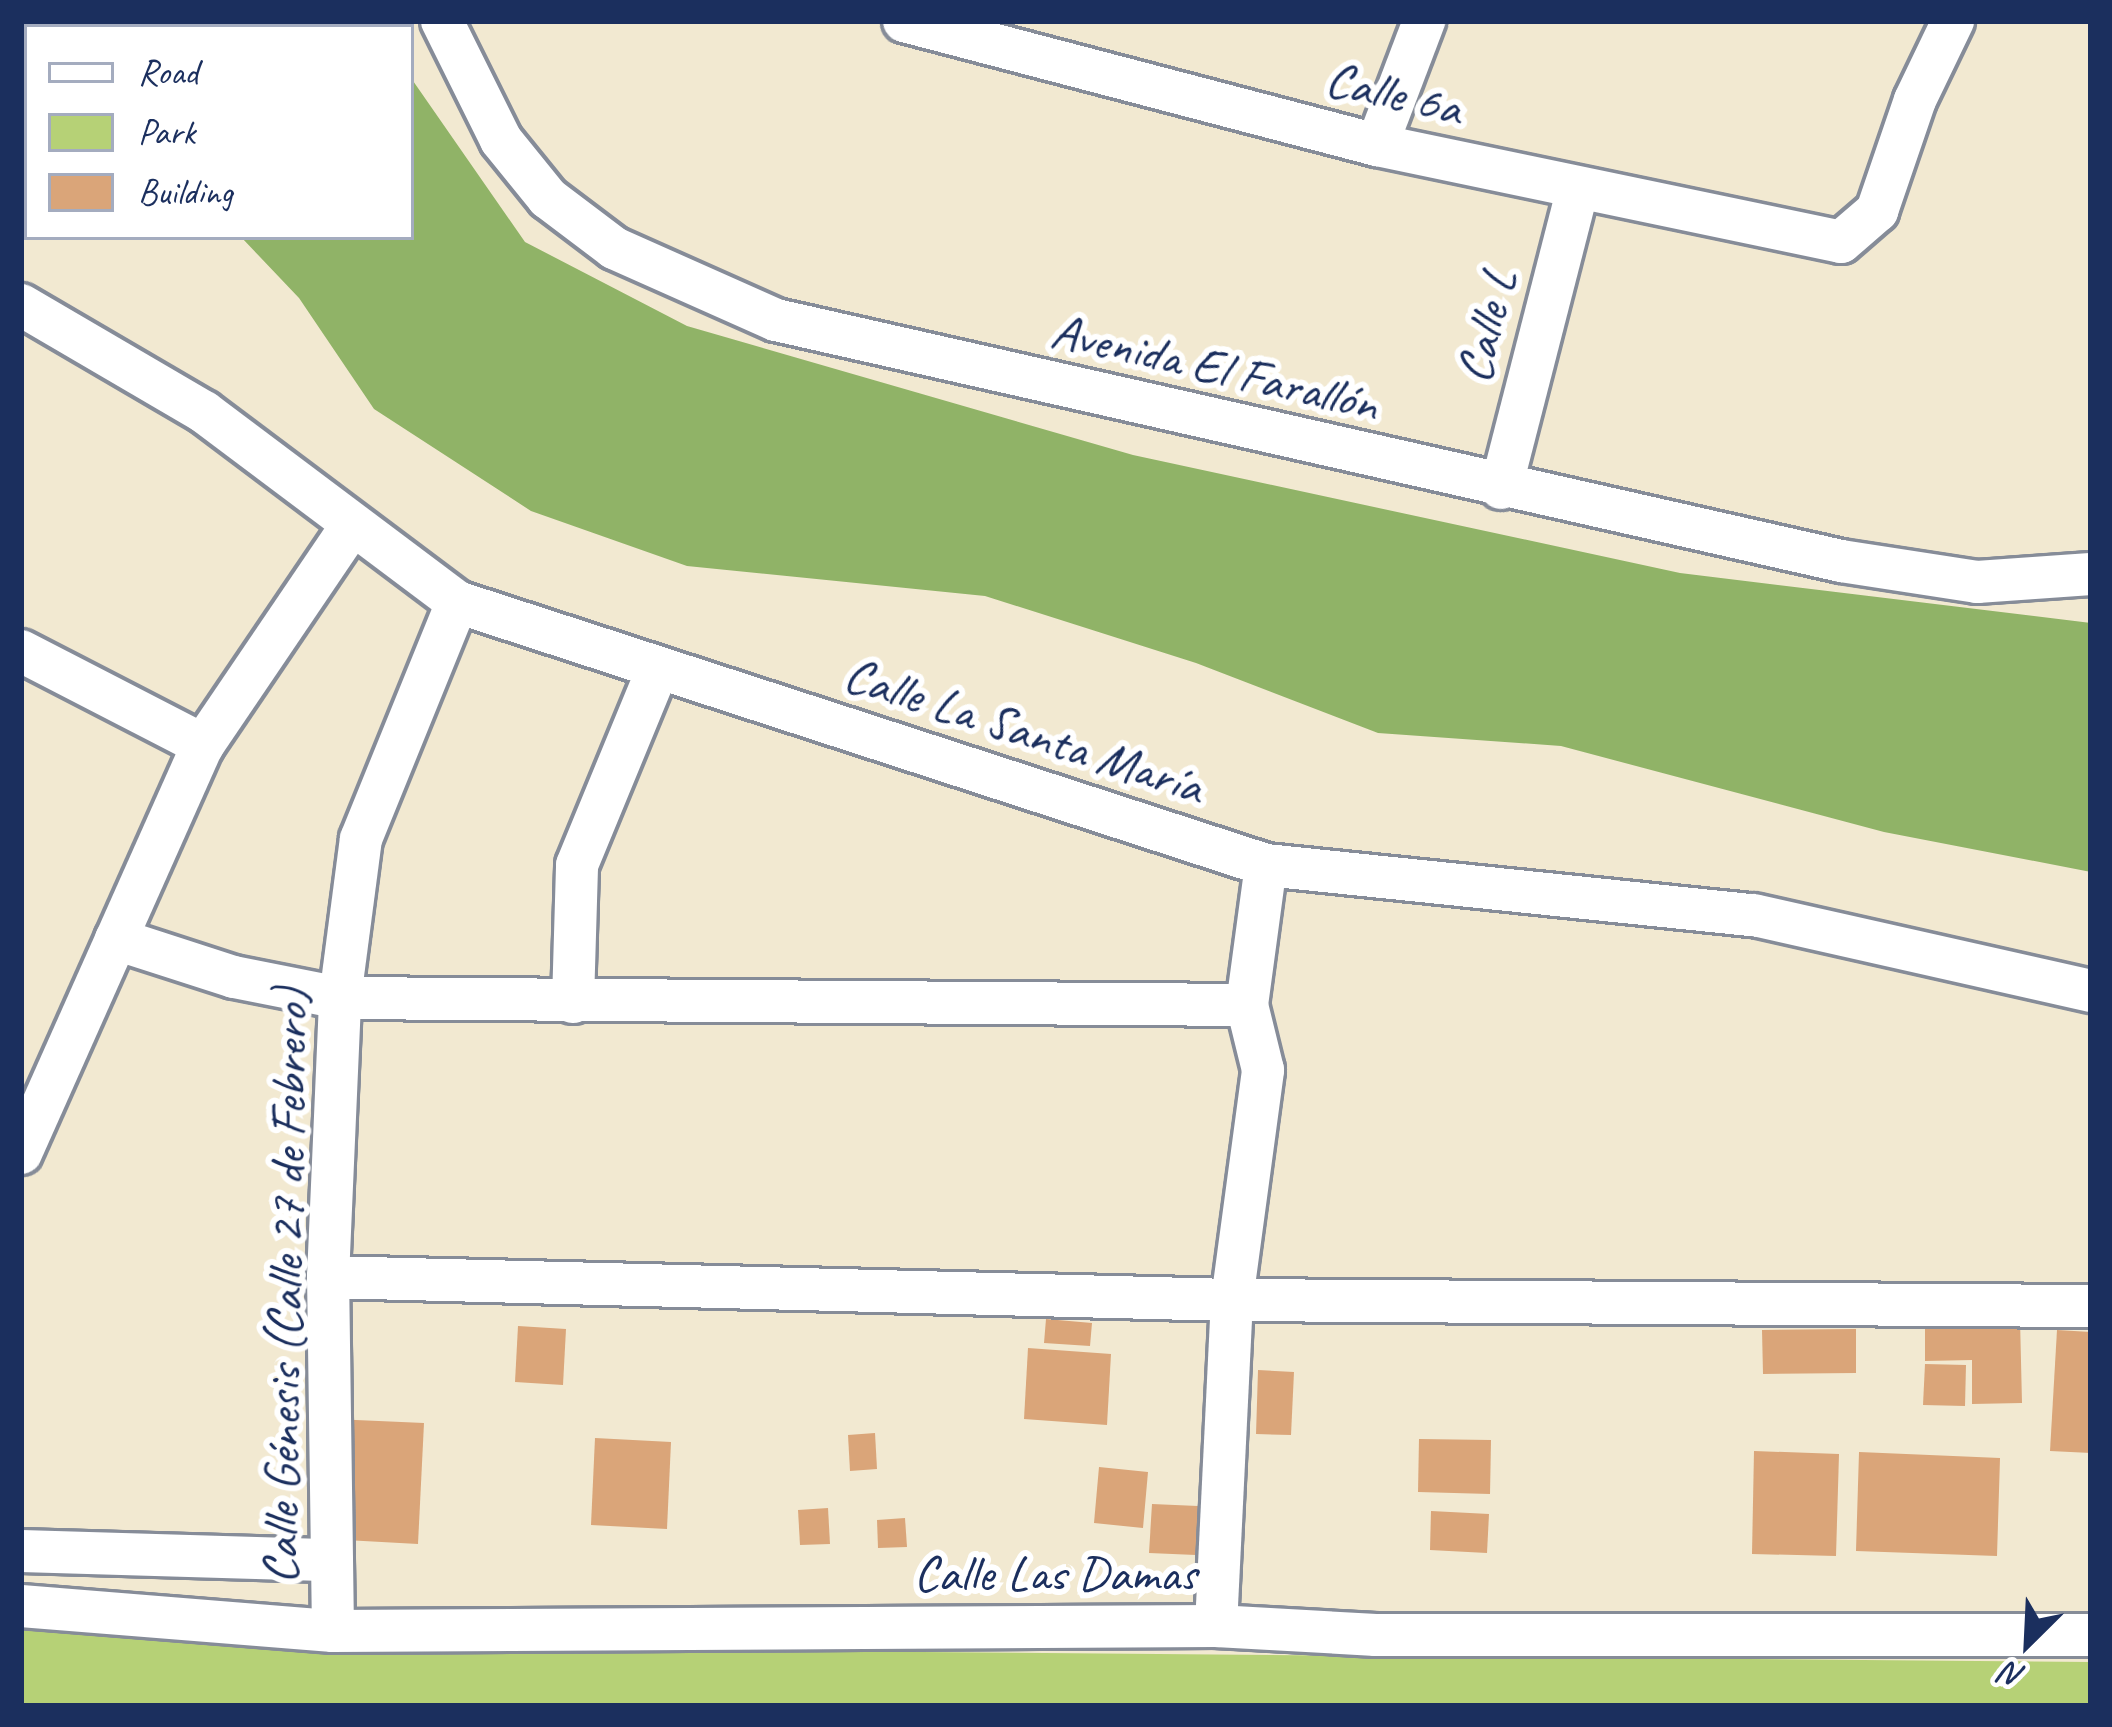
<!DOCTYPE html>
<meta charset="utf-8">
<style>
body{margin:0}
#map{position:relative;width:2112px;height:1727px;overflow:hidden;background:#f2e9d1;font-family:Caveat,sans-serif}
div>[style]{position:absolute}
.green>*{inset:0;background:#b6d176}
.forest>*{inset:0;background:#90b367}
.building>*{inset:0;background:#daa579}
.roads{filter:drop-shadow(3px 0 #868c98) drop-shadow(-3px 0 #868c98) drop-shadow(0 3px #868c98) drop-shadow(0 -3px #868c98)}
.street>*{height:42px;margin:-21px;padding:0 21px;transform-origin:21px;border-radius:21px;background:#fff}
span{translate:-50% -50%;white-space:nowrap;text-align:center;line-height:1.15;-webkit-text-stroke:12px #fff;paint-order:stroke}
.street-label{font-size:51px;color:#1b2f5e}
.frame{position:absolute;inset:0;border:24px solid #1b2f5e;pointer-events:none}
.legend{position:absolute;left:24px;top:24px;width:390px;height:216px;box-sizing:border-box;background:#fff;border:3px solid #a4acbf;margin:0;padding:15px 21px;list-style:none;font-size:36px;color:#1b2f5e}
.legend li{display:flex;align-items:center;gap:24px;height:60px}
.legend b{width:60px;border:3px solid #a4acbf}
.north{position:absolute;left:1968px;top:1583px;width:120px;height:120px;-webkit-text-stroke:9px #fff;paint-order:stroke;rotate:204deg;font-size:33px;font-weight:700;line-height:48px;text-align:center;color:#1b2f5e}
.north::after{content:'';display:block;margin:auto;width:42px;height:54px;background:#1b2f5e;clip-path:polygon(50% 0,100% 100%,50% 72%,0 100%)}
</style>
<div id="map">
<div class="green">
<i style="clip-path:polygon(21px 1621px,337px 1647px,2091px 1662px,2091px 1706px,21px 1706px)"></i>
</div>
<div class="forest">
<i style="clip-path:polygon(115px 21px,383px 21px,386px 27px,117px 27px)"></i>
<i style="clip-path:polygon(411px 78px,525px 242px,687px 326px,1133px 455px,1680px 573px,2091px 623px,2091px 872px,1884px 832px,1561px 746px,1378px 733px,1196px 663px,985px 596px,687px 566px,531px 511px,374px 409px,299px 298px,241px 237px,411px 237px)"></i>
</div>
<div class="building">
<i style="clip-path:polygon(1046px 1319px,1092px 1323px,1090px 1346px,1044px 1343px)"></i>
<i style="clip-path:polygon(2020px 1319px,2022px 1403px,1972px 1404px,1972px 1360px,1925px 1361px,1925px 1321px)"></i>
<i style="clip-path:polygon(518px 1326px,566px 1329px,563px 1385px,515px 1382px)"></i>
<i style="clip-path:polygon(1856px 1329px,1856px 1373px,1763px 1374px,1762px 1330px)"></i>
<i style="clip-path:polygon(2057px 1330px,2091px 1332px,2091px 1453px,2050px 1451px)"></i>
<i style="clip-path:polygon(1028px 1348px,1111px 1354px,1107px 1425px,1024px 1419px)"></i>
<i style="clip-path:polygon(1925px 1364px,1966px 1365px,1965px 1406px,1923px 1405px)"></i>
<i style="clip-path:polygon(1258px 1370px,1294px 1372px,1291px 1435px,1256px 1434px)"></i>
<i style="clip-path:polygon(333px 1419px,424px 1423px,418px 1544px,327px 1539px)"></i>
<i style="clip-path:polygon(875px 1433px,877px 1469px,850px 1471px,848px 1435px)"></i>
<i style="clip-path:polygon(595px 1438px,671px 1442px,667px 1529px,591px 1525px)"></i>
<i style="clip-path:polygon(1419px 1439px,1491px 1440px,1490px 1494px,1418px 1492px)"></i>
<i style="clip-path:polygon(1754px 1451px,1839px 1454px,1836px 1556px,1752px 1554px)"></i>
<i style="clip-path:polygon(1859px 1452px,2000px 1458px,1997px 1556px,1856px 1551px)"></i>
<i style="clip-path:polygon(1099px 1467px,1148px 1472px,1143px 1528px,1094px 1523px)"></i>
<i style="clip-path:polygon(1152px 1504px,1198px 1506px,1196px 1555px,1149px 1553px)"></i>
<i style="clip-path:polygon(828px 1508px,830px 1544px,800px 1545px,798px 1510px)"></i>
<i style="clip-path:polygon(1431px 1511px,1489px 1514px,1487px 1553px,1430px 1550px)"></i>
<i style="clip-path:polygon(905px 1518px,907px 1547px,878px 1548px,877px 1520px)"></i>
</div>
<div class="roads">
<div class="street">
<i style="left:442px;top:21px;width:133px;rotate:63.6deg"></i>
<i style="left:501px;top:140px;width:75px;rotate:51deg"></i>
<i style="left:548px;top:198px;width:83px;rotate:37.1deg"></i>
<i style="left:614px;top:248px;width:177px;rotate:24deg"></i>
<i style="left:776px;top:320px;width:1092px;rotate:12.75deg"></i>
<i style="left:1841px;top:561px;width:138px;rotate:8.8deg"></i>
<i style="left:1977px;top:582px;width:114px;rotate:-4deg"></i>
<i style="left:904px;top:21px;width:489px;rotate:14.7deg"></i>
<i style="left:1377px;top:145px;width:474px;rotate:11.8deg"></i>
<i style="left:1841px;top:242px;width:48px;rotate:-40.7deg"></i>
<i style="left:1877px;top:211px;width:117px;rotate:-71.1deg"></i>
<i style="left:1915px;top:100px;width:88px;rotate:-64.3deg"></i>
<i style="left:1377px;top:145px;width:133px;rotate:-69.2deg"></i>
<i style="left:21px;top:208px;width:14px;rotate:-65deg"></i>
<i style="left:21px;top:305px;width:212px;rotate:30.3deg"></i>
<i style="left:204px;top:412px;width:316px;rotate:36.9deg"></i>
<i style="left:457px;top:602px;width:851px;rotate:18.01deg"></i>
<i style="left:1266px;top:865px;width:491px;rotate:5.9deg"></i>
<i style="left:1754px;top:915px;width:345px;rotate:12.7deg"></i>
<i style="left:1501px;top:488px;width:307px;rotate:-75.6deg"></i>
<i style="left:21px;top:651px;width:205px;rotate:27.3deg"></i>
<i style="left:116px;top:939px;width:124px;rotate:17.9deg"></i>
<i style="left:234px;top:977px;width:108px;rotate:11.2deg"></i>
<i style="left:340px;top:998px;width:907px;rotate:0.44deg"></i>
<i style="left:573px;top:1002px;width:137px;rotate:-88.3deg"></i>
<i style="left:577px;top:865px;width:213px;rotate:-67.6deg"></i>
<i style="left:21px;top:1153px;width:447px;rotate:-66deg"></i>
<i style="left:203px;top:745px;width:262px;rotate:-55.9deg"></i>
<i style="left:328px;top:1277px;width:904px;rotate:1.46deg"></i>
<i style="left:1232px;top:1300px;width:859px;rotate:0.4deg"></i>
<i style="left:21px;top:1551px;width:311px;rotate:1.7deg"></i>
<i style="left:21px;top:1606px;width:313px;rotate:4.6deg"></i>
<i style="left:333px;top:1631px;width:883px;rotate:-0.32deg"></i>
<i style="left:1216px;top:1626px;width:160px;rotate:3.2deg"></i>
<i style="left:1376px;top:1635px;width:715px"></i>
<i style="left:1216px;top:1626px;width:326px;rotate:-87.2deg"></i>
<i style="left:1232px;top:1300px;width:232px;rotate:-82.3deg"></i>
<i style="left:1263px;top:1070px;width:67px;rotate:-103.8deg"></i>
<i style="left:1247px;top:1005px;width:141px;rotate:-82.3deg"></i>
<i style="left:333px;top:1631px;width:354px;rotate:-90.8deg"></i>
<i style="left:328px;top:1277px;width:279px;rotate:-87.5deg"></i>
<i style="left:340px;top:998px;width:160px;rotate:-82.5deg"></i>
<i style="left:361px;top:839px;width:256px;rotate:-67.9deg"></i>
</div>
</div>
<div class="street-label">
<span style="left:1394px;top:93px;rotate:13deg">Calle 6a</span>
<span style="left:1486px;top:326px;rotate:-76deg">Calle L</span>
<span style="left:1215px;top:367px;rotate:13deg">Avenida El Farallón</span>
<span style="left:1024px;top:730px;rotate:18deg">Calle La Santa María</span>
<span style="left:285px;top:1286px;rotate:-89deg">Calle Génesis (Calle 27 de Febrero)</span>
<span style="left:1055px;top:1573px">Calle Las Damas</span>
</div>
<div class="frame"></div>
<ul class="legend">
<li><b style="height:15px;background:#fff"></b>Road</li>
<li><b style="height:33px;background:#b6d176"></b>Park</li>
<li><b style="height:33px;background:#daa579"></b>Building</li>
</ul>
<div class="north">N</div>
</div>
